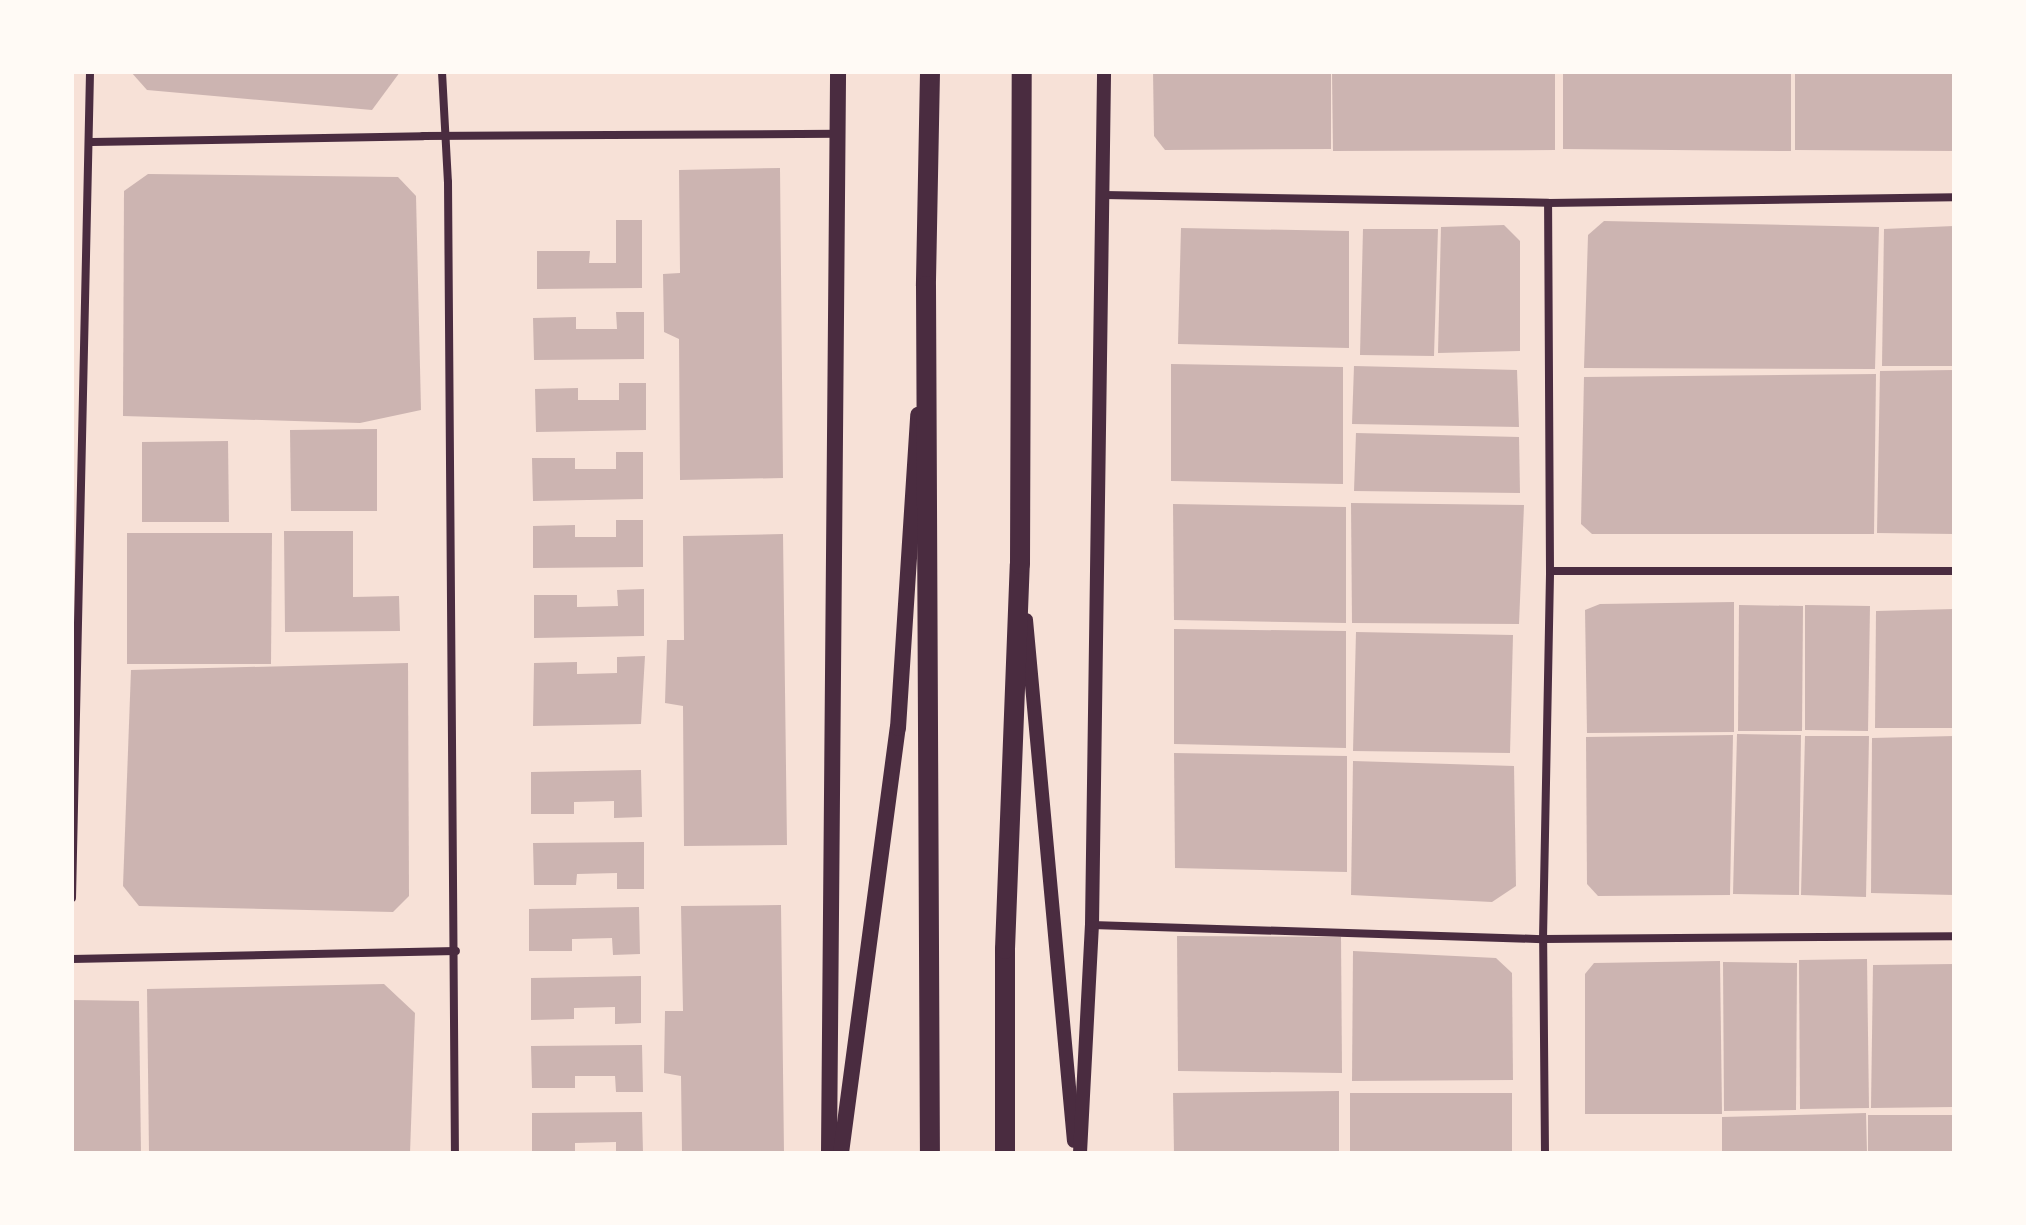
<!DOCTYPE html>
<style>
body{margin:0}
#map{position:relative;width:2026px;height:1225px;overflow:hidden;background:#f7e1d7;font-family:Manrope,sans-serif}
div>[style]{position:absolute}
.building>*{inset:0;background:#ccb4b1}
.minor>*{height:8px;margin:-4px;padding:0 4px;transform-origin:4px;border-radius:4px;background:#4a2c40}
.tertiary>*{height:14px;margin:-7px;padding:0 7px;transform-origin:7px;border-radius:7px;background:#4a2c40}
.secondary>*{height:16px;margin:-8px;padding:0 8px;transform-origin:8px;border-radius:8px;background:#4a2c40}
.primary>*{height:20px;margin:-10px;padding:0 10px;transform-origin:10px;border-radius:10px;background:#4a2c40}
span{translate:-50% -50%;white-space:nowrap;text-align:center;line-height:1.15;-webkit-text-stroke:8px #fffaf5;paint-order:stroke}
.frame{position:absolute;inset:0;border:74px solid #fffaf5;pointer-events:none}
</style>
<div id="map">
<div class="building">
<i style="clip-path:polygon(131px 72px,400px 72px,372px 110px,147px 90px)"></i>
<i style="clip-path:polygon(1153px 72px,1331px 72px,1331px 149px,1165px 150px,1154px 136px)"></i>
<i style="clip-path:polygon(1332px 72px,1555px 72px,1555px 150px,1333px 151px)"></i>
<i style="clip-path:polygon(1563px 72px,1791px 72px,1791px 151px,1563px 149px)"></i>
<i style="clip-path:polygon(1795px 72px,1954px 72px,1954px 151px,1795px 150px)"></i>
<i style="clip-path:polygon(780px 168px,783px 478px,680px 480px,679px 339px,664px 332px,663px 274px,680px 273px,679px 170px)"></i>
<i style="clip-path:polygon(148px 174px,398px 177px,416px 196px,421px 410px,360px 423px,123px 416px,124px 191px)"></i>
<i style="clip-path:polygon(616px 220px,642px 220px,642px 288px,537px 289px,537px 251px,590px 251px,589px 263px,616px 263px)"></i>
<i style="clip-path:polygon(1604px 221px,1879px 227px,1875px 369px,1584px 368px,1588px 235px)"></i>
<i style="clip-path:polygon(1504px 225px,1520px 241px,1520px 351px,1438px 353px,1441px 227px)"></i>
<i style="clip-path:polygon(1954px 226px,1954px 366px,1882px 366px,1884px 229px)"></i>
<i style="clip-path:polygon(1181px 228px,1349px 231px,1349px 348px,1178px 344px)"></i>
<i style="clip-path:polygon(1363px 229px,1438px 229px,1434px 356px,1360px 355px)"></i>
<i style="clip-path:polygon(616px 312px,644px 312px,644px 359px,534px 360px,533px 318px,576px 317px,576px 329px,617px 329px)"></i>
<i style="clip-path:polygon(1171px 364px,1343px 367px,1343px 484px,1171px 481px)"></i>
<i style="clip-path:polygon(1354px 366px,1517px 370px,1519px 427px,1352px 424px)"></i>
<i style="clip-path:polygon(1954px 370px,1954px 534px,1877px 533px,1880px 371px)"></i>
<i style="clip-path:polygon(1876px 374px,1874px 534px,1592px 534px,1581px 524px,1584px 377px)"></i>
<i style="clip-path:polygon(619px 383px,646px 383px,646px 430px,536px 432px,535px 389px,578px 388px,578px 400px,619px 400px)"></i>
<i style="clip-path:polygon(377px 429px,377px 511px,291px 511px,290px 430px)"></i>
<i style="clip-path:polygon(1356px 433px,1519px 437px,1520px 493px,1354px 491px)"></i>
<i style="clip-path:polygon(228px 441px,229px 522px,142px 522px,142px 442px)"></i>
<i style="clip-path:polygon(616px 452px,643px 452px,643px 499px,533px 501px,532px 458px,575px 458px,575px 469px,616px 469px)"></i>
<i style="clip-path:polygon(1351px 503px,1524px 505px,1519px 624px,1352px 623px)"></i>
<i style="clip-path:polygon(1173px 504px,1346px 507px,1346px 623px,1174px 620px)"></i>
<i style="clip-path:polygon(616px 520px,643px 520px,643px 567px,533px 568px,533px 526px,575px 525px,575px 537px,616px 537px)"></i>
<i style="clip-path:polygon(284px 531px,353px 531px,353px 597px,399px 596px,400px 631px,285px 632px)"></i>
<i style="clip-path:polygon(127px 533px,272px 533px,271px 664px,127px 664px)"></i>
<i style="clip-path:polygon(783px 534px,787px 845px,684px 846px,683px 706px,665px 703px,667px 640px,684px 640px,683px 536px)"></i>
<i style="clip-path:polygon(644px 589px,644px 636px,534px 638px,534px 595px,577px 595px,577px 607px,618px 606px,617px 590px)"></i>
<i style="clip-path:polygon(1734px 602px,1734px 732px,1587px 733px,1585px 610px,1600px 604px)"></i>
<i style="clip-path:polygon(1739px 605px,1803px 606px,1802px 731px,1738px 731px)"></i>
<i style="clip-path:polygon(1805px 605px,1870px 606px,1868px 731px,1805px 730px)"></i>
<i style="clip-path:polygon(1954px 609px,1954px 728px,1875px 728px,1876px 611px)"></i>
<i style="clip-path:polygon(1174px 629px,1346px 631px,1346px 748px,1174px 744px)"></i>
<i style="clip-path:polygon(1356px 632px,1513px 635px,1510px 753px,1353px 751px)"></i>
<i style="clip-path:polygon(645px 656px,641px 724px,533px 726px,534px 663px,577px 662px,577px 674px,617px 673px,617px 657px)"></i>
<i style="clip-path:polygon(408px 663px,409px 896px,393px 912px,139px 906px,123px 886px,131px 670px)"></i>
<i style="clip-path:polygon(1737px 734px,1801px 735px,1799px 895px,1733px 894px)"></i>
<i style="clip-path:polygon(1733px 735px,1730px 895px,1598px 896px,1587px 884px,1586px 737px)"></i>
<i style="clip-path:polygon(1805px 736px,1869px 736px,1866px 897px,1801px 895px)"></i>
<i style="clip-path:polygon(1954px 736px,1954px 895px,1871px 893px,1872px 738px)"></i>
<i style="clip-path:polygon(1174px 753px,1347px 756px,1347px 872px,1175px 868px)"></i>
<i style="clip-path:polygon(1353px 761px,1514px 766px,1516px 886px,1492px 902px,1351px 895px)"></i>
<i style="clip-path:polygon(641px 770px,642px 817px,614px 818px,614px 801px,574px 802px,574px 814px,531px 814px,531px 772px)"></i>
<i style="clip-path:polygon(644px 842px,644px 889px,617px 889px,617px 873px,577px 874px,576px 885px,534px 885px,533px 843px)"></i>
<i style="clip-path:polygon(781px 905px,784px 1153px,682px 1153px,681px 1076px,664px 1073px,665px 1011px,683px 1011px,681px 906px)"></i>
<i style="clip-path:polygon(639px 907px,640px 954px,613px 955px,612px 938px,572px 939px,572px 951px,529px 951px,529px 909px)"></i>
<i style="clip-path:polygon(1177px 936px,1341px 937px,1342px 1073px,1178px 1071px)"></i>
<i style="clip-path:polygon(1353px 951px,1496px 958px,1512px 973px,1513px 1080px,1352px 1081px)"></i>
<i style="clip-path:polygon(1867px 959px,1869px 1108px,1800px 1109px,1799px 960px)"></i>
<i style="clip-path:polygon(1720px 961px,1722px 1114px,1585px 1114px,1585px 974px,1594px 963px)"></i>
<i style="clip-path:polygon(1723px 962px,1797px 963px,1796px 1110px,1724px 1111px)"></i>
<i style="clip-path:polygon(1954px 964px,1954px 1107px,1871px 1108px,1873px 965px)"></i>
<i style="clip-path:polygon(641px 976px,641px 1023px,615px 1024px,615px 1007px,574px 1008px,574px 1019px,531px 1020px,531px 978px)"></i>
<i style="clip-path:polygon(384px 984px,415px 1013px,410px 1153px,149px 1153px,147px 989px)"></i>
<i style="clip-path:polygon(72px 1000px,139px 1001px,141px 1153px,72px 1153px)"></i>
<i style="clip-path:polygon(642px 1045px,643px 1092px,616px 1092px,615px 1076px,575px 1076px,575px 1088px,532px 1088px,531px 1046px)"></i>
<i style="clip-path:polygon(1339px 1091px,1339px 1153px,1174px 1153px,1173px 1093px)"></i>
<i style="clip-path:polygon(1350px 1093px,1512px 1093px,1512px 1153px,1350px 1153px)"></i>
<i style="clip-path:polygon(642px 1112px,643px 1153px,616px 1153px,616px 1142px,575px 1143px,575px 1153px,532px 1153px,532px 1113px)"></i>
<i style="clip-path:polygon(1866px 1113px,1867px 1153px,1722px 1153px,1722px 1117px)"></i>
<i style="clip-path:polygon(1868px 1115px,1954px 1115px,1954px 1153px,1868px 1153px)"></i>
</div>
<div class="minor">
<i style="left:442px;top:72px;width:110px;rotate:86.9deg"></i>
<i style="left:448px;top:182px;width:971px;rotate:89.59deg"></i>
<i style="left:92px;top:142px;width:331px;rotate:-1deg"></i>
<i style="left:423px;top:136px;width:414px;rotate:-0.3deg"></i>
<i style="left:1104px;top:195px;width:444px;rotate:1deg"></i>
<i style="left:1548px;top:203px;width:406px;rotate:-0.8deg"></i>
<i style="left:1550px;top:571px;width:404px"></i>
<i style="left:72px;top:898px;width:826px;rotate:-88.75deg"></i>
<i style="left:1092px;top:925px;width:451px;rotate:1.8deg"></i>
<i style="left:1543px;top:939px;width:411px;rotate:-0.4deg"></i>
<i style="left:72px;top:959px;width:384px;rotate:-1.2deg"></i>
<i style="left:1545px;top:1153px;width:214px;rotate:-90.5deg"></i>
<i style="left:1543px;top:939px;width:368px;rotate:-88.9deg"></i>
<i style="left:1550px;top:571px;width:368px;rotate:-90.3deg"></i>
</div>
<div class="tertiary">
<i style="left:1026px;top:620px;width:523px;rotate:84.74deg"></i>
<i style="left:1080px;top:1153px;width:228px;rotate:-87deg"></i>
<i style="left:1092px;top:925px;width:853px;rotate:-89.19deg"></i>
</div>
<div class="secondary">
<i style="left:829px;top:1153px;width:1081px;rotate:-89.52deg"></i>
<i style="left:841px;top:1153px;width:429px;rotate:-82.4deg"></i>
<i style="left:898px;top:728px;width:314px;rotate:-86.3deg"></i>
</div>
<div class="primary">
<i style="left:930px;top:72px;width:214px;rotate:91.1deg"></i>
<i style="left:926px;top:286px;width:867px;rotate:89.74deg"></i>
<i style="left:1005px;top:1153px;width:204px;rotate:-90deg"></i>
<i style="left:1005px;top:949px;width:385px;rotate:-87.8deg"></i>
<i style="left:1020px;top:564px;width:492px;rotate:-89.8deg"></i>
</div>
<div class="frame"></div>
</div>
